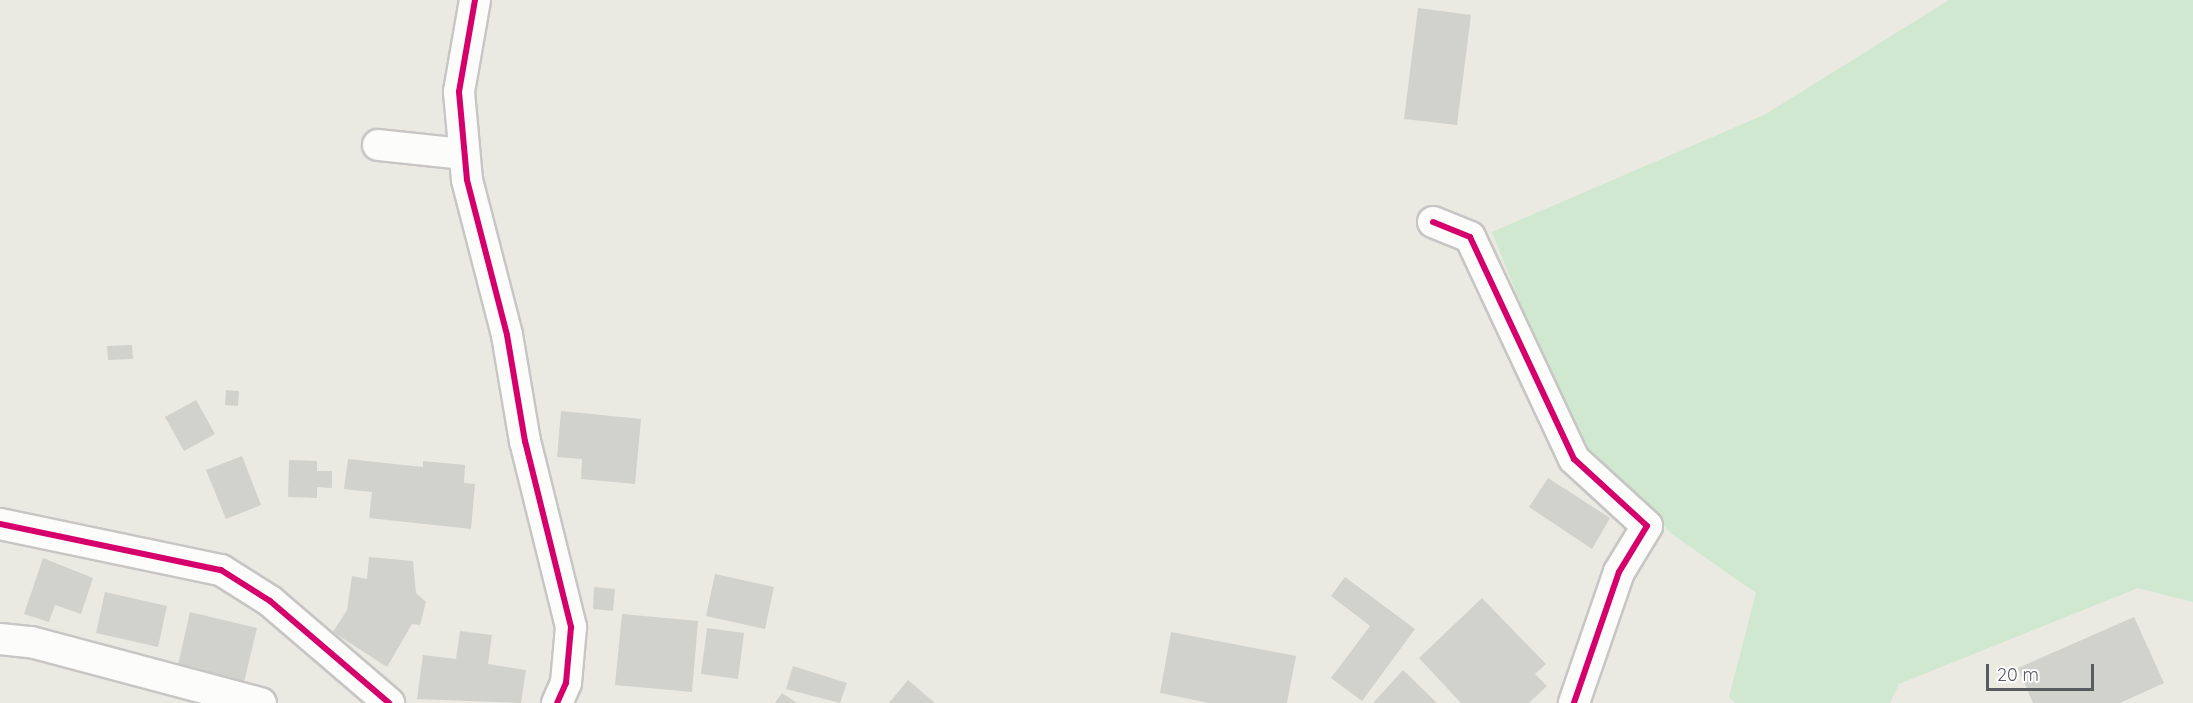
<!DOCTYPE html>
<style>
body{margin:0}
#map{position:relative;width:2193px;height:703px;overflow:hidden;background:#eae9e2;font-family:Quicksand,sans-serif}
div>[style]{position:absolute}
.green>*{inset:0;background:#cfe8cf}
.building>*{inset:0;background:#d2d2cd}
.roads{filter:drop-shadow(2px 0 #c7c6c5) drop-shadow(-2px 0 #c7c6c5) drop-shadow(0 2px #c7c6c5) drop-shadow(0 -2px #c7c6c5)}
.street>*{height:30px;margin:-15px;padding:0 15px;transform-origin:15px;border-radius:15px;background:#fcfcfb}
.cycleway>*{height:6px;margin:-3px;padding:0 3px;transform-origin:3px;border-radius:3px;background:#d6006c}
span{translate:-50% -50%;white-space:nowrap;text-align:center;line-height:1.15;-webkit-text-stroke:4.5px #fff;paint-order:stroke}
.scale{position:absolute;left:1986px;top:664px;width:108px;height:27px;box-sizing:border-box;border:3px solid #585b62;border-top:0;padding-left:8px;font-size:18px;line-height:21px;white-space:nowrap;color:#585b62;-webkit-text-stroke:4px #fff;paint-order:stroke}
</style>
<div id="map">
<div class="green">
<i style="clip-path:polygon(1949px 0,2193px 0,2193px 602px,2138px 588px,1899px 684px,1890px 703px,1736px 703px,1729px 697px,1756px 593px,1672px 534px,1572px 432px,1492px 232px,1766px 114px)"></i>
</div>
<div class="building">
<i style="clip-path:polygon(1418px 8px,1471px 15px,1457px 125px,1404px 119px)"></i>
<i style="clip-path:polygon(132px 345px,133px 359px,108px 360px,107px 346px)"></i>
<i style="clip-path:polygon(226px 390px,239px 391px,238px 406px,225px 405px)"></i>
<i style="clip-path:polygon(196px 400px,215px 434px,184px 451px,165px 417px)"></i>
<i style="clip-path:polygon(561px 411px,641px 419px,635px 484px,581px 479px,582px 459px,557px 457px)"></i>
<i style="clip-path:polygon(242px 456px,261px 505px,226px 519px,206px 470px)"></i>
<i style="clip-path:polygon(348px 459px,423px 467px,423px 461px,465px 465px,464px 483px,475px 484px,471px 529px,369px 518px,372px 492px,344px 489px)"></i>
<i style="clip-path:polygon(289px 460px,317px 461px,317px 471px,332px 471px,332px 488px,317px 487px,317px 498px,288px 497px)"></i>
<i style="clip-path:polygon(1548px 478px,1610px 518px,1592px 549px,1529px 507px)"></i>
<i style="clip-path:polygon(369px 557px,413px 561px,416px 593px,426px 602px,420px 625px,412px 624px,387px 667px,333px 632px,347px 610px,352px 576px,367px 579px)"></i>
<i style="clip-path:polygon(43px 558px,93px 578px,81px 614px,55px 605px,49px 622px,24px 614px)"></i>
<i style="clip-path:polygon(715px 574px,774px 587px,765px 629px,706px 616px)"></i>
<i style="clip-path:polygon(1345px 577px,1415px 629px,1362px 701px,1331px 678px,1370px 626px,1331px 596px)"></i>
<i style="clip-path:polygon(594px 587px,615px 589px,613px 611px,593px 609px)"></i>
<i style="clip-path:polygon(105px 592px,167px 606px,158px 647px,96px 633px)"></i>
<i style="clip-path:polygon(1482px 598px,1546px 664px,1535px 674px,1547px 686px,1529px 703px,1461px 703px,1419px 658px)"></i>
<i style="clip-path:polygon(190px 612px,257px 628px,244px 682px,178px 665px)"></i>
<i style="clip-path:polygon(622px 614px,698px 621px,692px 692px,615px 685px)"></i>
<i style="clip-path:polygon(2134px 617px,2164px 683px,2120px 703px,2033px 703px,2018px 668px)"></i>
<i style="clip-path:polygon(707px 628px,744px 633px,738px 679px,701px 674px)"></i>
<i style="clip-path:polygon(460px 631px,492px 635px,488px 664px,526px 670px,521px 703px,417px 699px,423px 655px,456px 659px)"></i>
<i style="clip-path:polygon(1171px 632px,1296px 656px,1287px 703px,1209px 703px,1160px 693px)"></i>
<i style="clip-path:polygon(793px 666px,847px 683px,840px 703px,786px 689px)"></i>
<i style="clip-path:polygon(1403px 670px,1437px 703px,1373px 703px)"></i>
<i style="clip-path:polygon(908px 680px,935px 703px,889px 703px)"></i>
<i style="clip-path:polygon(782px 693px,797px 703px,775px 703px)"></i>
</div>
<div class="roads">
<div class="street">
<i style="left:475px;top:0;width:93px;rotate:99.9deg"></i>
<i style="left:459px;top:92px;width:88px;rotate:84.8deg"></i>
<i style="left:467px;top:180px;width:160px;rotate:75.5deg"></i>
<i style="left:507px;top:335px;width:108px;rotate:80.4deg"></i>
<i style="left:525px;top:441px;width:192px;rotate:76.1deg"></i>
<i style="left:571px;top:627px;width:56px;rotate:95.1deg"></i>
<i style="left:566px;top:683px;width:22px;rotate:114deg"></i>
<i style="left:378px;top:145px;width:86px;rotate:6deg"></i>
<i style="left:1433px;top:222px;width:40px;rotate:22deg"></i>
<i style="left:1470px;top:237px;width:245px;rotate:64.9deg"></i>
<i style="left:1574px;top:459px;width:99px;rotate:42.5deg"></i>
<i style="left:1647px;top:526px;width:54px;rotate:121.3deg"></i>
<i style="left:1619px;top:572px;width:139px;rotate:109deg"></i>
<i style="left:0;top:524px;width:226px;rotate:11.8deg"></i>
<i style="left:221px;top:570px;width:58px;rotate:32.3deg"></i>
<i style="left:270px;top:601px;width:157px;rotate:40.6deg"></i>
<i style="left:0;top:639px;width:31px;rotate:6deg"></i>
<i style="left:31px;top:642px;width:238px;rotate:14.9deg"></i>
</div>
</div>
<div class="cycleway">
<i style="left:475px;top:0;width:93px;rotate:99.9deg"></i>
<i style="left:459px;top:92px;width:88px;rotate:84.8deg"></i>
<i style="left:467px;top:180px;width:160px;rotate:75.5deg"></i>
<i style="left:507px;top:335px;width:108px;rotate:80.4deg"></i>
<i style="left:525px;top:441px;width:192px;rotate:76.1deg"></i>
<i style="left:571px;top:627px;width:56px;rotate:95.1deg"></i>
<i style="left:566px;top:683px;width:22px;rotate:114deg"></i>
<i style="left:1433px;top:222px;width:40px;rotate:22deg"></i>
<i style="left:1470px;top:237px;width:245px;rotate:64.9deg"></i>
<i style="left:1574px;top:459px;width:99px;rotate:42.5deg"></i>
<i style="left:1647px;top:526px;width:54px;rotate:121.3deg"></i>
<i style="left:1619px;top:572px;width:139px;rotate:109deg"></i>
<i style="left:0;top:524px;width:226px;rotate:11.8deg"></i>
<i style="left:221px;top:570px;width:58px;rotate:32.3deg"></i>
<i style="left:270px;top:601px;width:157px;rotate:40.6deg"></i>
</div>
<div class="scale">20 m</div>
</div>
